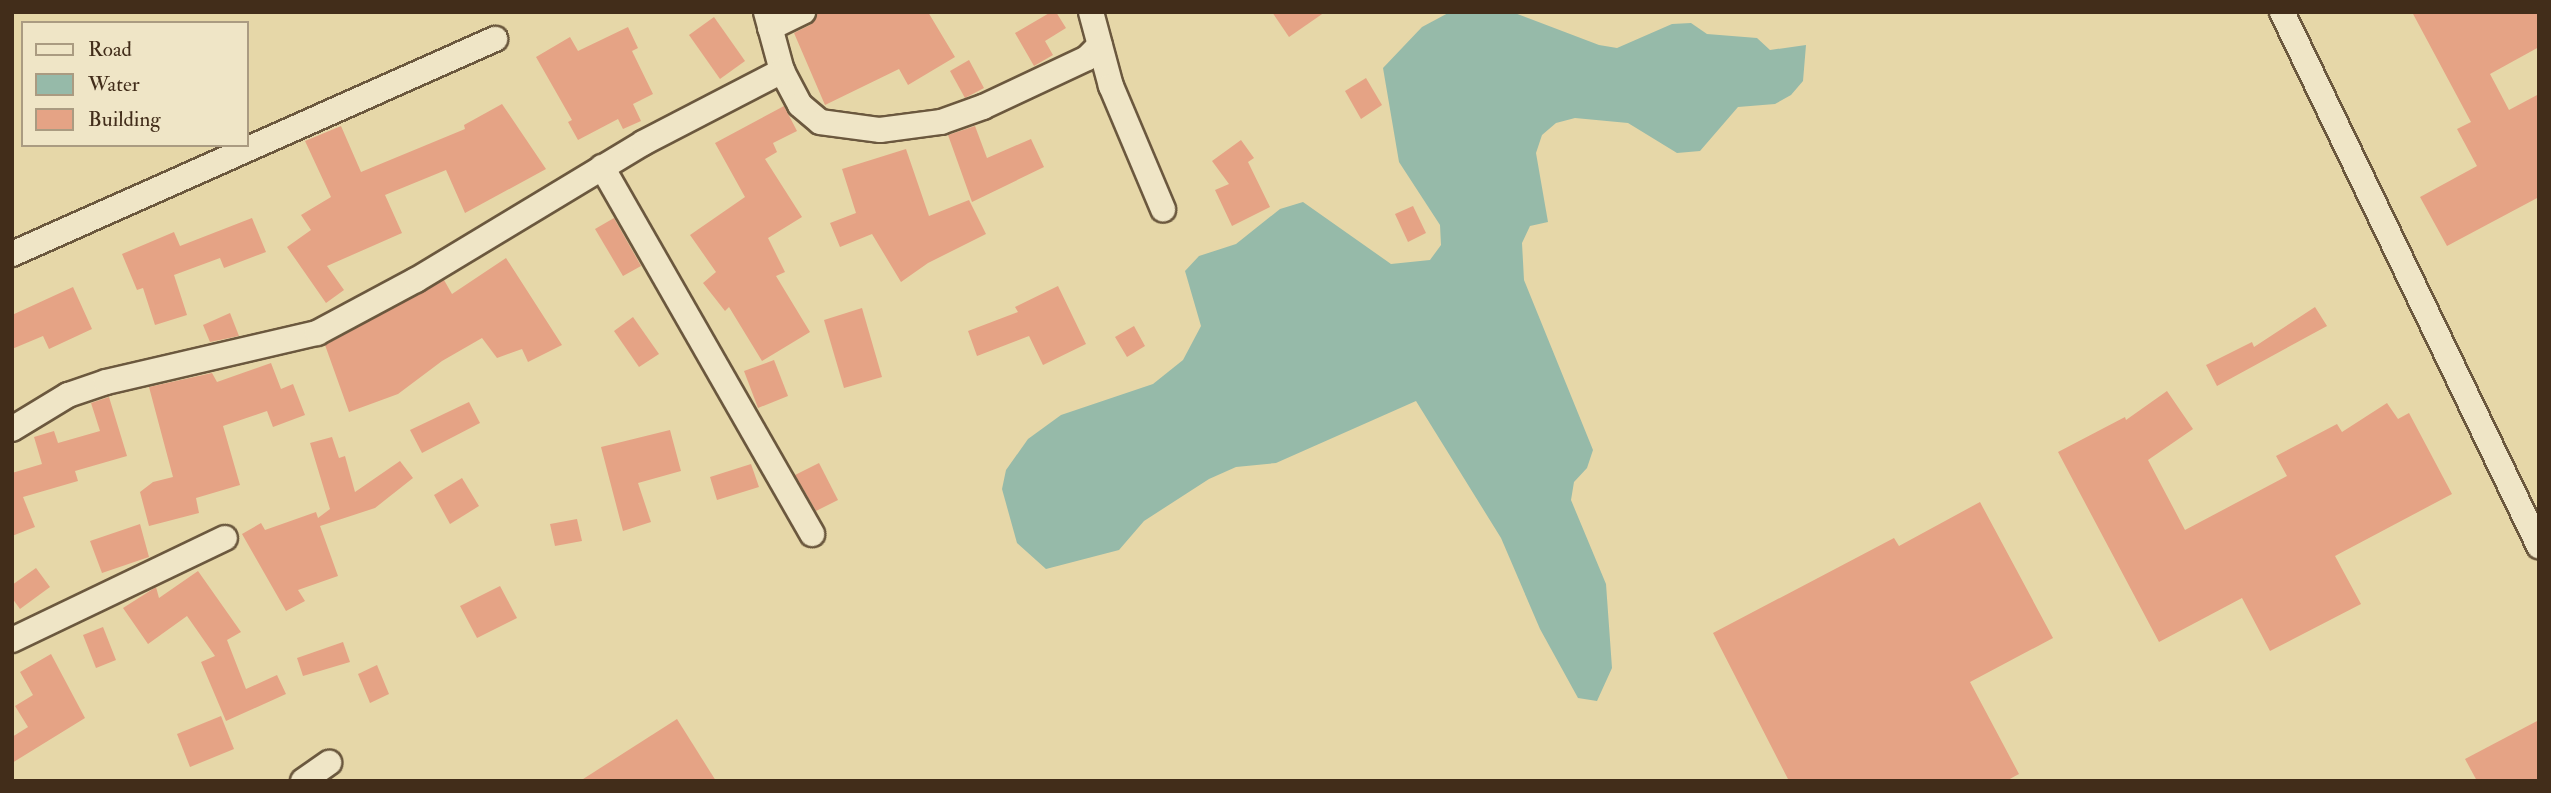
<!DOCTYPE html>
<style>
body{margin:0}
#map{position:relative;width:2551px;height:793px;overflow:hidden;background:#e6d7a8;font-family:"IM FELL Double Pica",serif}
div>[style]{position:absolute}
.water>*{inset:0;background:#96baa9}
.building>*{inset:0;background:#e5a385}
.roads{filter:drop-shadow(2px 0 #6b583e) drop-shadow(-2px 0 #6b583e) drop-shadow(0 2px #6b583e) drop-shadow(0 -2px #6b583e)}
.minor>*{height:24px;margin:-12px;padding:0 12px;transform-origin:12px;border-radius:12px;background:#efe5c6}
span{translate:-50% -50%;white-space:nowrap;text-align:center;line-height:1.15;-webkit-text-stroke:5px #efe5c6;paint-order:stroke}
.frame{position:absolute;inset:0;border:14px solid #422d1a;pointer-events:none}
.legend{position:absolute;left:21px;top:21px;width:228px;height:126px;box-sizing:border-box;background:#efe5c6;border:2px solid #aa9b81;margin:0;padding:9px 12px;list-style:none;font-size:21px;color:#422d1a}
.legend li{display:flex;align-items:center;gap:14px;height:35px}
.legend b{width:35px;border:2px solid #aa9b81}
</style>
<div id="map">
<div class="water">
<i style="clip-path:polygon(1450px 12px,1512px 12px,1599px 45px,1617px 48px,1672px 24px,1691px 23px,1707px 34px,1757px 38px,1770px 50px,1806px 45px,1803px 81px,1791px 95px,1775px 104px,1738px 107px,1700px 151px,1677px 153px,1628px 123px,1575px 118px,1556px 123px,1542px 135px,1536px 153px,1548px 222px,1530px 226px,1522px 243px,1524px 280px,1593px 450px,1587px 468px,1574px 482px,1571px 500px,1606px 584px,1612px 668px,1597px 701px,1578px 698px,1540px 629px,1501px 538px,1416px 401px,1276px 463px,1236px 467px,1209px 479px,1144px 521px,1119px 550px,1046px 569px,1017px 543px,1002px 489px,1006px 470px,1028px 439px,1061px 415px,1153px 384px,1183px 360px,1201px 326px,1185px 271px,1199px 256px,1236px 244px,1280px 209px,1303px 202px,1391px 264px,1430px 260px,1441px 245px,1440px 225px,1399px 162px,1383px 68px,1422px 27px)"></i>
</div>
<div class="building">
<i style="clip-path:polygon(819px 12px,928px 12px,955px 57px,908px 85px,899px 69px,825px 105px,794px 33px,810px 25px)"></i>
<i style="clip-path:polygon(1051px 12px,1056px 12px,1066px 28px,1045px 41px,1053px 55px,1034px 66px,1015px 33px)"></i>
<i style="clip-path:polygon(1272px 12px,1325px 12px,1289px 37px)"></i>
<i style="clip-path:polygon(2412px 12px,2539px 12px,2539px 47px,2490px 74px,2509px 110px,2539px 94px,2539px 197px,2447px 246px,2420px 197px,2477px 166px,2457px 129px,2471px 122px)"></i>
<i style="clip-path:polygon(714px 17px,745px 61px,720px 79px,689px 35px)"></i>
<i style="clip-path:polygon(628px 27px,638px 48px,632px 51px,653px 94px,633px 104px,641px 121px,623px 129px,618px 119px,578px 140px,568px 122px,572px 120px,536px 57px,570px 37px,578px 51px)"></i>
<i style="clip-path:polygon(969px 60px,984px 88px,965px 98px,950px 71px)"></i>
<i style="clip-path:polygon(1366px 78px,1382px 105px,1361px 119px,1345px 91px)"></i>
<i style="clip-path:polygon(502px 104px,546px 169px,465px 213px,446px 170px,385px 195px,402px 233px,327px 266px,344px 290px,326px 303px,287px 247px,311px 230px,301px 215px,331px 197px,305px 141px,341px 126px,361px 172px,465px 129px,464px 125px)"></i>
<i style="clip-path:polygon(784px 106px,797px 131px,773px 143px,777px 152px,765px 159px,802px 217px,768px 238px,785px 272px,776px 276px,810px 332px,762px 361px,729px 307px,725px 311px,703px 283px,716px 272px,690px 235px,745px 197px,715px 143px)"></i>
<i style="clip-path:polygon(975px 126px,987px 158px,1031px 139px,1044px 167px,972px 202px,948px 135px)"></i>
<i style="clip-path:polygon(1241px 140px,1254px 158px,1248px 162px,1270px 207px,1232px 226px,1215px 190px,1229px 184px,1212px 161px)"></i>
<i style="clip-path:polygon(906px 149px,929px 216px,969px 200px,986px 234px,928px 263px,901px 282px,872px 234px,840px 247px,830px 223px,856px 213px,842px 169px)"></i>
<i style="clip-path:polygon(1413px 206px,1426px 233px,1408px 242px,1395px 214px)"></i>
<i style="clip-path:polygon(252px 218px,266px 252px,224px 268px,220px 258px,174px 275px,187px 315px,155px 325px,143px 288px,137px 290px,122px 254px,174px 232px,180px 246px)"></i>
<i style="clip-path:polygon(614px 218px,641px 266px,623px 276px,595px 229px)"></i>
<i style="clip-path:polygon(506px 258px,562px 345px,528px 362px,522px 349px,497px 358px,482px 338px,442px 361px,398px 394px,349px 412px,325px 345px,444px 280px,452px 294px)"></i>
<i style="clip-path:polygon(1058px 286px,1086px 344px,1043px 365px,1029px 336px,977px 356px,968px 331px,1018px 312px,1015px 307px)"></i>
<i style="clip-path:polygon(73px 287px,92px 329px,49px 349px,43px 336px,12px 349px,12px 315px)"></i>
<i style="clip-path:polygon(2315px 307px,2327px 326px,2217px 386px,2206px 365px,2252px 342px,2254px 347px)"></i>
<i style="clip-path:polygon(862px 308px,882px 377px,844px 388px,824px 320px)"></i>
<i style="clip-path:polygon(230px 313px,239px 336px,210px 342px,203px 325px)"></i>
<i style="clip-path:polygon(633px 317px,659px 354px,639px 367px,614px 331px)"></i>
<i style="clip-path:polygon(1134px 326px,1145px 346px,1127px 357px,1115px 337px)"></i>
<i style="clip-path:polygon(774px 360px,788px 396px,758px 408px,744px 371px)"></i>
<i style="clip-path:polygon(271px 363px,281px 389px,293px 384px,305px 415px,273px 427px,267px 411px,223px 426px,240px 485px,196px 498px,199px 513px,149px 526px,140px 492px,153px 482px,173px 477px,149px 387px,212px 373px,217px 382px)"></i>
<i style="clip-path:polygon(2167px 391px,2193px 429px,2148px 460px,2185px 530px,2287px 476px,2276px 456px,2337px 424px,2342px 432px,2387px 403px,2398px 419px,2409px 413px,2452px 494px,2335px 556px,2361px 604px,2270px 651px,2242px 598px,2159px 642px,2058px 452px,2125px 417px,2126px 420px)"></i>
<i style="clip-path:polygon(109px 397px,127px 456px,75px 471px,78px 481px,23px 497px,35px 527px,12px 536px,12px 473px,42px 464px,34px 437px,54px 431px,58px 443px,100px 431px,91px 403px)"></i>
<i style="clip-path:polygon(469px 402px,480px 423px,422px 453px,410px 430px)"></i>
<i style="clip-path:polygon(670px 430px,681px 471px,638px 483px,651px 522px,623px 531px,601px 447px)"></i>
<i style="clip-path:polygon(332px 437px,339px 458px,345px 456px,355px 492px,400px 461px,413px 478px,375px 508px,320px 526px,338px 576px,298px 590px,305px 601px,286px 611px,242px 534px,261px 523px,265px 530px,316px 512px,318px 518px,330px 509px,310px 443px)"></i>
<i style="clip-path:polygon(819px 463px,838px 500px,816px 511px,795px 475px)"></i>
<i style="clip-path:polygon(751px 464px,759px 487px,717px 500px,710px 477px)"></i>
<i style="clip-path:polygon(462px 478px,479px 506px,450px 524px,434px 495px)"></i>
<i style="clip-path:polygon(1980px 502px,2053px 638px,1970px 682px,2019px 774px,2006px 781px,1789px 781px,1713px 633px,1894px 538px,1899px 546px)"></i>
<i style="clip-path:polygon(577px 519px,582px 541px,555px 546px,550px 524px)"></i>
<i style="clip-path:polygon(140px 524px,149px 557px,102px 573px,90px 541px)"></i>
<i style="clip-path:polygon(36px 568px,50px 587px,20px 609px,12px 598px,12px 585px)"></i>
<i style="clip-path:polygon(198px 571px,241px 632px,227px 640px,246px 689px,277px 675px,286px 694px,226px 721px,201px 662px,215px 656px,187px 616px,148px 644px,123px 608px,156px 587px,159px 598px)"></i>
<i style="clip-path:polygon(500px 586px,517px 618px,477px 638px,460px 606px)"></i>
<i style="clip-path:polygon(103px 627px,116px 660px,96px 668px,83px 635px)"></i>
<i style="clip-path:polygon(343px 642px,350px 662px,303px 676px,297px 658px)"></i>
<i style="clip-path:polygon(51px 654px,85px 718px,12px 763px,12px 737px,28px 727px,15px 706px,33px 695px,20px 672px)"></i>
<i style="clip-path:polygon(377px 665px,389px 694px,370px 703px,358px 674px)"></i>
<i style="clip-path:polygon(221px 716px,234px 749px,190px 767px,177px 734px)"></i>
<i style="clip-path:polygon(677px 719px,716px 781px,580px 781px)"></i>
<i style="clip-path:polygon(2539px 720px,2539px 781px,2477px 781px,2465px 759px)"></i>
</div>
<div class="roads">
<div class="minor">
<i style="left:766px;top:12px;width:61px;rotate:74.8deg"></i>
<i style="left:782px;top:71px;width:38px;rotate:62deg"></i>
<i style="left:800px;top:105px;width:26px;rotate:40deg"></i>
<i style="left:820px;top:122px;width:61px;rotate:7.6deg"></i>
<i style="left:880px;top:130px;width:62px;rotate:-7.5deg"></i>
<i style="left:941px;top:122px;width:45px;rotate:-19.7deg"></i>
<i style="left:983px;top:107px;width:115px;rotate:-25.2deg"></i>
<i style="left:1087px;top:58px;width:18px;rotate:-45deg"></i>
<i style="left:1091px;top:12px;width:77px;rotate:74.9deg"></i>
<i style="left:1111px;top:86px;width:134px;rotate:67.1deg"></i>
<i style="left:2282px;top:12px;width:593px;rotate:64.3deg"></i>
<i style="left:770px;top:28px;width:37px;rotate:-26deg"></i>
<i style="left:602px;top:167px;width:423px;rotate:60.2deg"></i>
<i style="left:12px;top:254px;width:529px;rotate:-24deg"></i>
<i style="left:12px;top:429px;width:66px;rotate:-31.3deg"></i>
<i style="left:68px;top:395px;width:40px;rotate:-18.9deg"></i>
<i style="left:106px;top:382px;width:217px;rotate:-13.1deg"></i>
<i style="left:317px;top:333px;width:112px;rotate:-28.2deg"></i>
<i style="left:416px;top:280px;width:265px;rotate:-31.1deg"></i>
<i style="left:643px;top:143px;width:157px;rotate:-27.4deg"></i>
<i style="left:12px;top:640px;width:236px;rotate:-25.6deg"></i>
<i style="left:303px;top:781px;width:32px;rotate:-35deg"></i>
</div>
</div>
<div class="frame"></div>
<ul class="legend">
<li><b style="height:9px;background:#efe5c6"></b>Road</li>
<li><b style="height:19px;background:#96baa9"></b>Water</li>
<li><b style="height:19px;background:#e5a385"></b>Building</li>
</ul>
</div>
